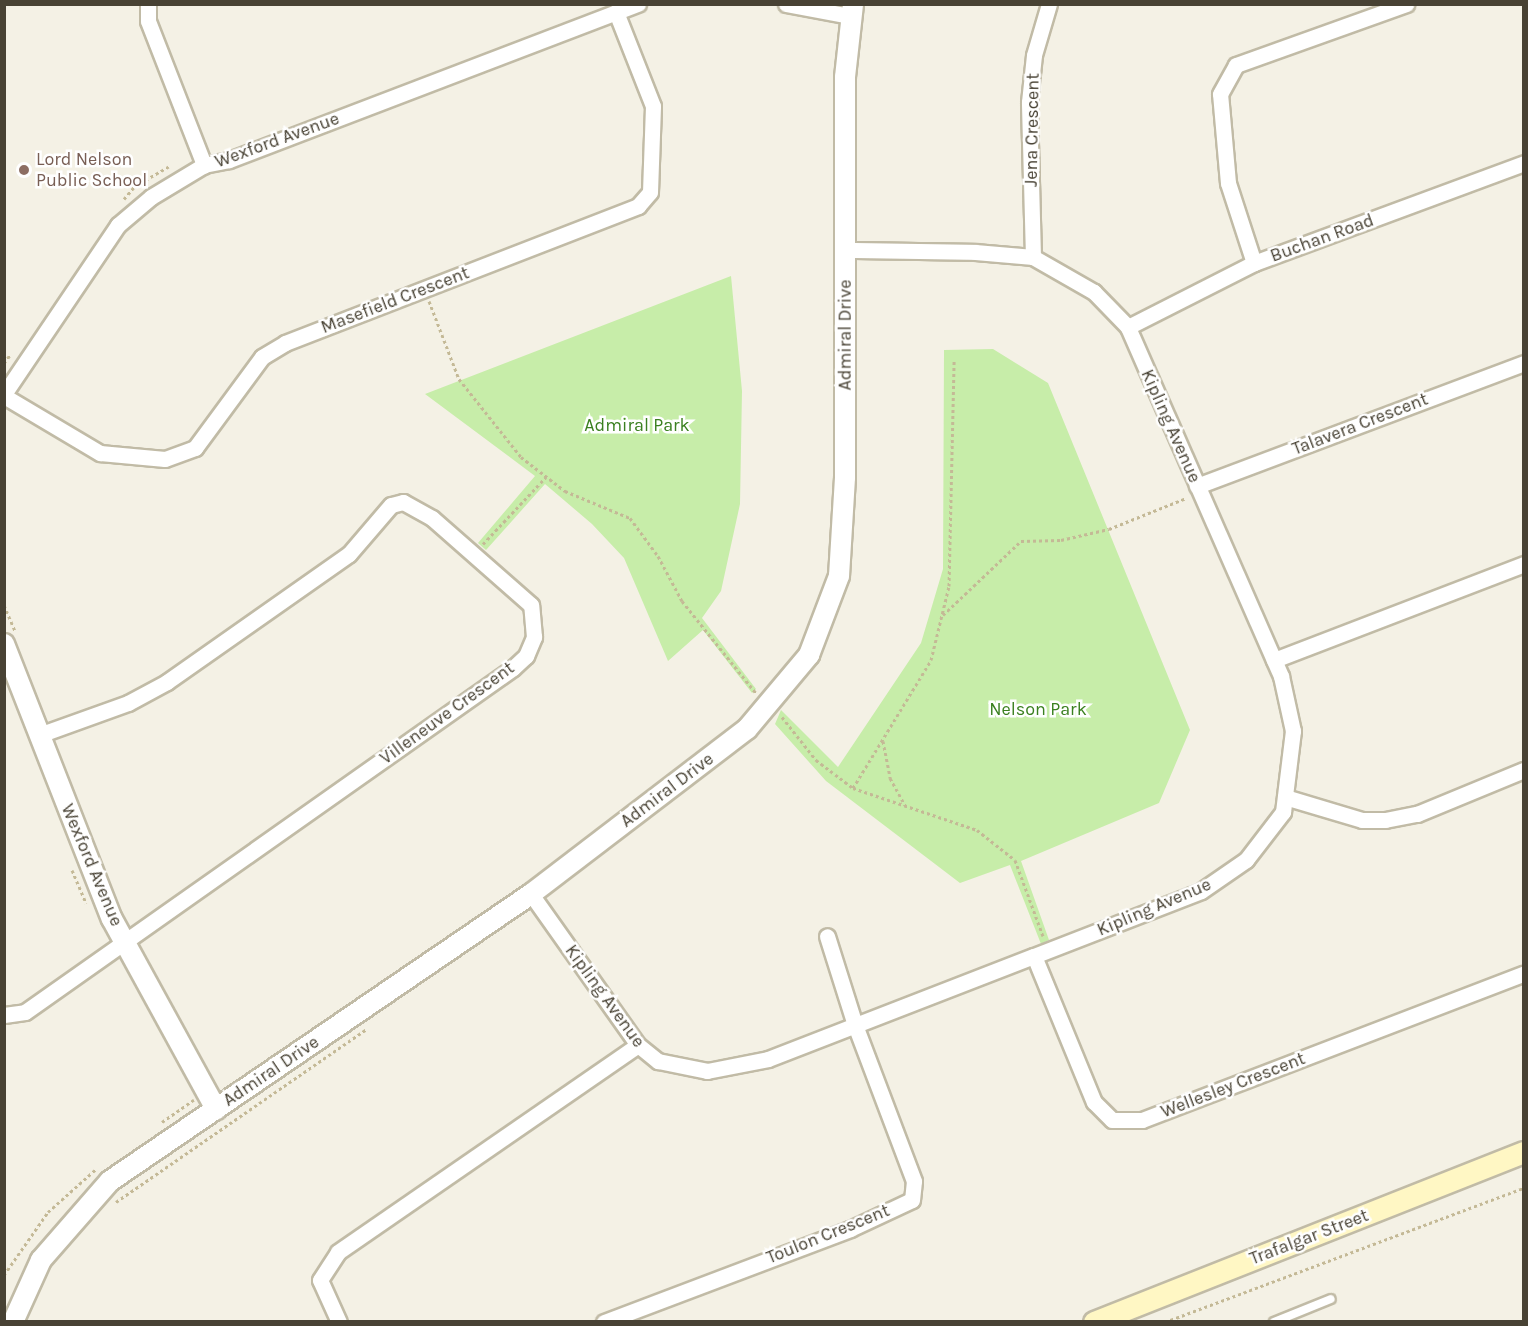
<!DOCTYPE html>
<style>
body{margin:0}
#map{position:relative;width:1528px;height:1326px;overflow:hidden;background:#f4f1e5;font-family:Karla,sans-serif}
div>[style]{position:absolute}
.green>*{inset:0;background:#c7eda9}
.path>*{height:3px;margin-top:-1.5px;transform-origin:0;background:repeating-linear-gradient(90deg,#c4b996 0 3px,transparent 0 6px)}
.roads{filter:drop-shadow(2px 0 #c1bba6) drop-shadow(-2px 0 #c1bba6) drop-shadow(0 2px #c1bba6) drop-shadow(0 -2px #c1bba6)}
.service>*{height:8px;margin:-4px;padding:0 4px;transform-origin:4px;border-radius:4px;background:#fff}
.minor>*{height:15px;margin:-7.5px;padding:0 7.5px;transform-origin:7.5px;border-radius:7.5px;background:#fff}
.tertiary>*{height:20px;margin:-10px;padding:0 10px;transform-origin:10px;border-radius:10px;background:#fff}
.secondary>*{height:21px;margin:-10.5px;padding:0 10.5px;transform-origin:10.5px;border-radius:10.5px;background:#fff7c4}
.dots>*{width:16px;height:16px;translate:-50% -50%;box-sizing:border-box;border:3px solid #fff;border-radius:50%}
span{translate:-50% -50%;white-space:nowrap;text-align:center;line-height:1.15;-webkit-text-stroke:5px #fff;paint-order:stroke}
.street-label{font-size:18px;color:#484234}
.education-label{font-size:18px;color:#785e54}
.left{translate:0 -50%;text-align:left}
.park-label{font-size:18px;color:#3b8020}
.frame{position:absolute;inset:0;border:6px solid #484234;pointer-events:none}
</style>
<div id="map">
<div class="green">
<i style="clip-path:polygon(731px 276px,742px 391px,740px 504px,721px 591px,702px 618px,756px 689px,752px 693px,703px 630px,668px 661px,624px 558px,592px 524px,545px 484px,486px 550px,478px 543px,535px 476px,425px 394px)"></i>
<i style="clip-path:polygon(993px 349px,1048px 383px,1190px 730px,1159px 803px,1021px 861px,1049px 940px,1041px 944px,1010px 865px,960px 883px,826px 781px,775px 724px,781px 710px,838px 767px,921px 643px,943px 569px,944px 350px)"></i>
</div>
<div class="path">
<i style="left:124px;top:199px;width:17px;rotate:-50deg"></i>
<i style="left:135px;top:186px;width:39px;rotate:-30deg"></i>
<i style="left:429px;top:301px;width:84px;rotate:69deg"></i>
<i style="left:459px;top:379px;width:100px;rotate:51.5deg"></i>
<i style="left:521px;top:457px;width:56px;rotate:37.7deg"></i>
<i style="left:565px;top:491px;width:70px;rotate:22.6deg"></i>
<i style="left:630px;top:518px;width:47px;rotate:53.6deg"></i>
<i style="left:658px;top:556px;width:51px;rotate:61.9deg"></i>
<i style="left:682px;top:601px;width:118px;rotate:51.2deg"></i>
<i style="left:4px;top:363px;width:10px;rotate:-53deg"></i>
<i style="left:483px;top:544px;width:92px;rotate:-46.8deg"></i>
<i style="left:4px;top:605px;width:28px;rotate:67deg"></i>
<i style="left:943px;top:615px;width:108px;rotate:-43.5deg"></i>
<i style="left:1021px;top:541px;width:40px;rotate:-1.4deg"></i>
<i style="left:1061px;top:540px;width:49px;rotate:-12.9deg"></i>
<i style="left:1109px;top:529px;width:83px;rotate:-21.9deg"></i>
<i style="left:782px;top:717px;width:55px;rotate:51.7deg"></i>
<i style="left:816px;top:760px;width:46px;rotate:37.1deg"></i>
<i style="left:853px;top:788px;width:131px;rotate:18.7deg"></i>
<i style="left:977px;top:830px;width:48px;rotate:38.3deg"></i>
<i style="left:1015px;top:860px;width:81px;rotate:69.8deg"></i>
<i style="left:883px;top:741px;width:38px;rotate:79deg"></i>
<i style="left:890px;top:778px;width:31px;rotate:61deg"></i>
<i style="left:853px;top:788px;width:150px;rotate:-58.6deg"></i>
<i style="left:931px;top:660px;width:76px;rotate:-76.3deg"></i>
<i style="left:949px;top:586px;width:225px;rotate:-88.7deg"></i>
<i style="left:72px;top:870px;width:36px;rotate:67deg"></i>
<i style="left:162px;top:1122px;width:39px;rotate:-35deg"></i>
<i style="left:116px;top:1202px;width:305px;rotate:-34.6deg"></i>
<i style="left:4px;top:1275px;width:77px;rotate:-55.1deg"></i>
<i style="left:48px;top:1212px;width:64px;rotate:-41.9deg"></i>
<i style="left:1165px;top:1322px;width:383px;rotate:-20.5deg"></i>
</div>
<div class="roads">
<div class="service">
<i style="left:1274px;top:1322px;width:61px;rotate:-22deg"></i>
</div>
<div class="minor">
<i style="left:148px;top:4px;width:17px;rotate:90deg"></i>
<i style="left:148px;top:21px;width:155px;rotate:68.7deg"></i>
<i style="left:786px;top:4px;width:65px;rotate:10.6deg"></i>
<i style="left:1033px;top:257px;width:155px;rotate:-91.5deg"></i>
<i style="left:1029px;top:102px;width:47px;rotate:-83.9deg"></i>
<i style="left:1034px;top:55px;width:53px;rotate:-73.6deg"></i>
<i style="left:1254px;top:263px;width:84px;rotate:-108deg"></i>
<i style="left:1228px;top:183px;width:89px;rotate:-95.1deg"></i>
<i style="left:1220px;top:94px;width:33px;rotate:-61deg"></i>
<i style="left:1236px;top:65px;width:181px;rotate:-19.7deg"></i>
<i style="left:1128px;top:327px;width:141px;rotate:-26.9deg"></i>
<i style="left:1254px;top:263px;width:288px;rotate:-20.3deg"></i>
<i style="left:4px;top:394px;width:204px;rotate:-56deg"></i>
<i style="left:118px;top:225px;width:43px;rotate:-40.3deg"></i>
<i style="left:151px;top:197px;width:62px;rotate:-31.1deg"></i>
<i style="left:204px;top:165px;width:25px;rotate:-11deg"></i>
<i style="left:229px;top:160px;width:438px;rotate:-20.9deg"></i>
<i style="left:4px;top:396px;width:112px;rotate:30.7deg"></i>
<i style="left:100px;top:453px;width:65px;rotate:5.3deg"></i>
<i style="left:165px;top:459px;width:32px;rotate:-20deg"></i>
<i style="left:195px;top:448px;width:113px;rotate:-53.6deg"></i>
<i style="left:262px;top:357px;width:27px;rotate:-31deg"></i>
<i style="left:285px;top:343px;width:379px;rotate:-21.2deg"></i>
<i style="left:638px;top:206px;width:18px;rotate:-49deg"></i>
<i style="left:650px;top:192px;width:86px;rotate:-88deg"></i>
<i style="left:653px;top:106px;width:101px;rotate:-111.5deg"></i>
<i style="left:1197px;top:486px;width:349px;rotate:-20.6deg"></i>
<i style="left:1274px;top:660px;width:268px;rotate:-21deg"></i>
<i style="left:1285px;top:797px;width:80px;rotate:16.6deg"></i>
<i style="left:1362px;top:820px;width:23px"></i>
<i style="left:1385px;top:820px;width:33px;rotate:-11deg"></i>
<i style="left:1417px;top:814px;width:116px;rotate:-22.4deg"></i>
<i style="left:531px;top:894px;width:185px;rotate:54.7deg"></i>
<i style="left:638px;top:1045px;width:26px;rotate:39deg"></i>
<i style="left:658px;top:1061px;width:50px;rotate:11.5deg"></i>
<i style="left:707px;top:1071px;width:62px;rotate:-11.1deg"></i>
<i style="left:768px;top:1059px;width:464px;rotate:-21.2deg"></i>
<i style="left:1201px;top:891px;width:55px;rotate:-34.6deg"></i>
<i style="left:1246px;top:860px;width:61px;rotate:-52.4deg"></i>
<i style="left:1283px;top:812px;width:82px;rotate:-83deg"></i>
<i style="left:1293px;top:731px;width:56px;rotate:-102.3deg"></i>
<i style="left:1281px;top:676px;width:381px;rotate:-113.7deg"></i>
<i style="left:1128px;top:327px;width:49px;rotate:-134.2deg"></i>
<i style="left:1094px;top:292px;width:70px;rotate:-150.2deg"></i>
<i style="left:1033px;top:257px;width:58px;rotate:-175.1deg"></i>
<i style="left:975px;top:252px;width:129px;rotate:-179.1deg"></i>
<i style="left:1034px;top:956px;width:158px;rotate:67.7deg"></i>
<i style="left:1094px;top:1102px;width:25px;rotate:45deg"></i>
<i style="left:1112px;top:1120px;width:30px"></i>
<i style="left:1142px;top:1120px;width:409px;rotate:-21deg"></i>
<i style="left:4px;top:1015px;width:21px;rotate:-8deg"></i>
<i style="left:25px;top:1012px;width:597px;rotate:-35.18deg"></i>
<i style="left:513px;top:668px;width:18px;rotate:-43deg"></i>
<i style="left:526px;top:656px;width:21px;rotate:-67deg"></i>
<i style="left:534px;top:637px;width:32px;rotate:-95deg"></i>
<i style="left:531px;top:605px;width:132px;rotate:-138.7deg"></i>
<i style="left:432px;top:518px;width:33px;rotate:-151deg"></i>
<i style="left:403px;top:502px;width:12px;rotate:166deg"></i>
<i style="left:391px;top:505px;width:65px;rotate:130.6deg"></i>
<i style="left:349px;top:554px;width:223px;rotate:144.9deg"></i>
<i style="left:167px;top:682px;width:44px;rotate:151.7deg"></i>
<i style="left:128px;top:703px;width:95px;rotate:160.2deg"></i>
<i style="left:339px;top:1322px;width:46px;rotate:-114.3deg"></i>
<i style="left:320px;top:1280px;width:33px;rotate:-57deg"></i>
<i style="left:338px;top:1252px;width:364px;rotate:-34.6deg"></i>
<i style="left:604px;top:1322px;width:263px;rotate:-20.7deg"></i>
<i style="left:850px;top:1229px;width:68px;rotate:-25.1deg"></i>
<i style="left:912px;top:1200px;width:19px;rotate:-84deg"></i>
<i style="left:914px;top:1181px;width:167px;rotate:-110.7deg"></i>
<i style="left:855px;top:1025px;width:93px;rotate:-107.5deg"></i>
</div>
<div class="tertiary">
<i style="left:4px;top:644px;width:295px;rotate:68.6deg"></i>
<i style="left:112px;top:919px;width:217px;rotate:61.3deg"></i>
<i style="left:13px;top:1322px;width:68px;rotate:-65.7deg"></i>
<i style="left:41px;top:1260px;width:105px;rotate:-48.9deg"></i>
<i style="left:110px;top:1181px;width:510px;rotate:-34.28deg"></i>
<i style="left:531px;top:894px;width:272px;rotate:-37.4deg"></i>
<i style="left:747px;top:729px;width:97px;rotate:-50deg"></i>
<i style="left:809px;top:655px;width:85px;rotate:-69.2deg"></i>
<i style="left:839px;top:576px;width:99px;rotate:-86.5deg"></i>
<i style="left:845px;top:477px;width:400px;rotate:-90deg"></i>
<i style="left:845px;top:77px;width:73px;rotate:-83.7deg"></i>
</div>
<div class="secondary">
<i style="left:1094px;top:1322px;width:462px;rotate:-21.6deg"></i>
</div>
</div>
<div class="dots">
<i style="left:24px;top:170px;background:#8d6e63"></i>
</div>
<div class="street-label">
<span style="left:1032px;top:130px;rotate:-89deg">Jena Crescent</span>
<span style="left:277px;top:140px;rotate:-20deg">Wexford Avenue</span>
<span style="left:1322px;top:238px;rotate:-20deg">Buchan Road</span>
<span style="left:395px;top:300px;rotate:-21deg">Masefield Crescent</span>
<span style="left:845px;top:335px;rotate:-90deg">Admiral Drive</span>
<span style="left:1360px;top:424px;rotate:-21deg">Talavera Crescent</span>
<span style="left:1171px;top:426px;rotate:66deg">Kipling Avenue</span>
<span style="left:447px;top:713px;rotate:-36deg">Villeneuve Crescent</span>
<span style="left:667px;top:790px;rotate:-37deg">Admiral Drive</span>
<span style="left:92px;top:865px;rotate:67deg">Wexford Avenue</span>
<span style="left:1154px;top:907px;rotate:-23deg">Kipling Avenue</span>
<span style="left:605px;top:996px;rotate:54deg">Kipling Avenue</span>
<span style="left:271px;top:1071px;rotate:-34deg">Admiral Drive</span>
<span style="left:1233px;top:1085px;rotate:-21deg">Wellesley Crescent</span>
<span style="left:828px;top:1234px;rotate:-22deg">Toulon Crescent</span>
<span style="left:1309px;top:1237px;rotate:-21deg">Trafalgar Street</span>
</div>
<div class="education-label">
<span class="left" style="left:36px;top:170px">Lord Nelson<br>Public School</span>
</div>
<div class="park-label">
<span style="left:637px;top:425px">Admiral Park</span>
<span style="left:1038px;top:709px">Nelson Park</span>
</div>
<div class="frame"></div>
</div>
